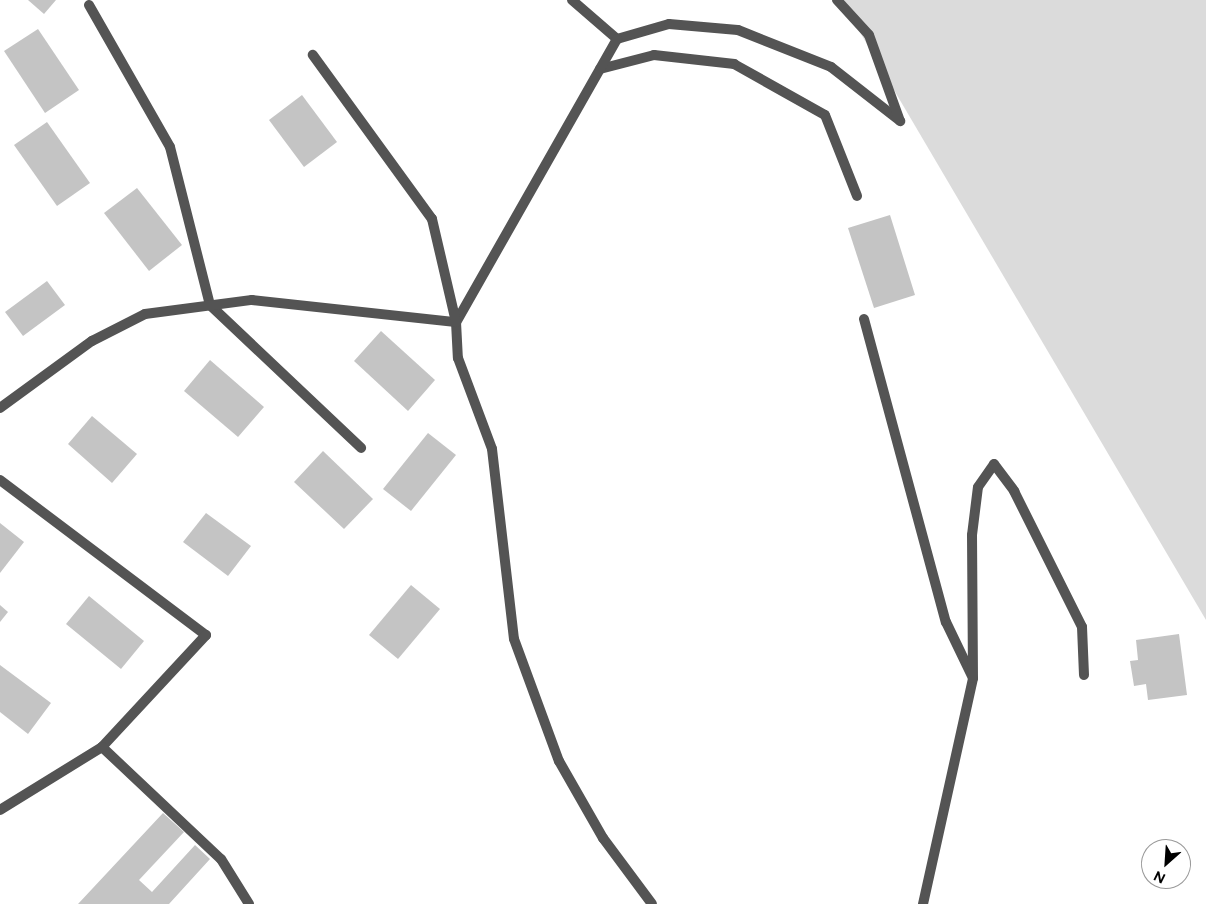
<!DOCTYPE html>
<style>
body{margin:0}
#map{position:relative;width:1206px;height:904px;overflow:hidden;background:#fff;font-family:Figtree,sans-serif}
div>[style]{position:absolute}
.green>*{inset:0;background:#dbdbdb}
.building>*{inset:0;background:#c4c4c4}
.lane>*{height:10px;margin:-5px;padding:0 5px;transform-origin:5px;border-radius:5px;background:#545454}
.street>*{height:10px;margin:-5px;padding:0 5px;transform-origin:5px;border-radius:5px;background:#545454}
span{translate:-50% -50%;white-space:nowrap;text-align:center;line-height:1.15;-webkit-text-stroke:4.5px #fff;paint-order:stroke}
.north{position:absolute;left:1141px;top:839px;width:50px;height:50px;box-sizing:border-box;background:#fff;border:1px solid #999;border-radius:50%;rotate:206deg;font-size:14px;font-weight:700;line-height:20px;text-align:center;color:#000}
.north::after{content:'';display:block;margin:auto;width:18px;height:22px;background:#000;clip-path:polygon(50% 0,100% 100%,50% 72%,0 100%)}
</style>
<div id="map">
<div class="green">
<i style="clip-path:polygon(841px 0,1206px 0,1206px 620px)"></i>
</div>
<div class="building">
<i style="clip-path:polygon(28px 0,56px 0,44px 14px)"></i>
<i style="clip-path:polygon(38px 29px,79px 90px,45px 113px,4px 51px)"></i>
<i style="clip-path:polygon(302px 95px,337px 142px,304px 167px,269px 120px)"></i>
<i style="clip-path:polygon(47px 122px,90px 183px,57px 206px,14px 145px)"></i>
<i style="clip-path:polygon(137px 188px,182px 245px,149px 271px,104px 213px)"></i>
<i style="clip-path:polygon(890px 215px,915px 295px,874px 308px,848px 228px)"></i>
<i style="clip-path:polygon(47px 281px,65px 305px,23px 336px,5px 312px)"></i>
<i style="clip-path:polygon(381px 331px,435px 380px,408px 411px,354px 361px)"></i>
<i style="clip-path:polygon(210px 360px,264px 407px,238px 437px,184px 391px)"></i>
<i style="clip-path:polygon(92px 416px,137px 454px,112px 483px,68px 444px)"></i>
<i style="clip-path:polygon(428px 433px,456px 455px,411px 511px,383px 489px)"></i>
<i style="clip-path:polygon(323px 451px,373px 499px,344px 529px,294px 482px)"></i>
<i style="clip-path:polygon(206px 513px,251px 546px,228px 576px,183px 542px)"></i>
<i style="clip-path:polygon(0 523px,24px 542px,0 573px)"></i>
<i style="clip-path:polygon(411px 585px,440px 609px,398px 659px,369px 635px)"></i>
<i style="clip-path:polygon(89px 596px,144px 641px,121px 669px,66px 624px)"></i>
<i style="clip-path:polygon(0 605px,8px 612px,0 622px)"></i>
<i style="clip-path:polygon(1179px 634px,1187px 695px,1148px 700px,1146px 684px,1134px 686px,1130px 661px,1138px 660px,1136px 640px)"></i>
<i style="clip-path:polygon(0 665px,51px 703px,28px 734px,0 712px)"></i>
<i style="clip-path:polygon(163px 813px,184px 832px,139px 880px,152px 892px,195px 845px,210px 859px,169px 904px,78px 904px)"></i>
</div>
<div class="lane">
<i style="left:617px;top:39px;width:54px;rotate:-16.1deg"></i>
<i style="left:669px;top:24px;width:69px;rotate:5deg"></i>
<i style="left:738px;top:30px;width:100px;rotate:21.7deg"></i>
<i style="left:831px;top:67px;width:88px;rotate:38deg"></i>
<i style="left:600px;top:69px;width:56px;rotate:-14.5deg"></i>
<i style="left:654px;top:55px;width:81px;rotate:6.4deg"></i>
<i style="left:734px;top:64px;width:104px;rotate:29.3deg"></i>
<i style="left:825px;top:115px;width:87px;rotate:68.4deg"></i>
<i style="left:864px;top:319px;width:314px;rotate:74.9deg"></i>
<i style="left:946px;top:622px;width:62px;rotate:64.3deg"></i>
</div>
<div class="street">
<i style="left:572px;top:0;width:60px;rotate:40.9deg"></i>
<i style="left:617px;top:39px;width:326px;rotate:119.6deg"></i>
<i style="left:456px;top:322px;width:36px;rotate:87deg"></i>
<i style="left:458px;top:358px;width:97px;rotate:69.5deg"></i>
<i style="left:492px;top:449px;width:191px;rotate:83.4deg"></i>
<i style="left:514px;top:639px;width:130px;rotate:69.8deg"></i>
<i style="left:559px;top:761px;width:89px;rotate:60.3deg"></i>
<i style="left:603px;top:838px;width:82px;rotate:53.4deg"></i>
<i style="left:837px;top:0;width:47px;rotate:47.6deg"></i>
<i style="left:869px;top:35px;width:91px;rotate:70.2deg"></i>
<i style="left:89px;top:5px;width:163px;rotate:60.3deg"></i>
<i style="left:170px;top:147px;width:163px;rotate:75.8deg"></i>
<i style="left:210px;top:305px;width:208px;rotate:43.4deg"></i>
<i style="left:0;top:408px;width:114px;rotate:-36.1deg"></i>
<i style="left:92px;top:341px;width:59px;rotate:-27deg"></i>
<i style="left:145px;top:314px;width:108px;rotate:-7.5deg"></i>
<i style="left:252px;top:300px;width:205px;rotate:6.2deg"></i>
<i style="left:456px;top:322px;width:106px;rotate:-103.1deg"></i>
<i style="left:432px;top:219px;width:203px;rotate:-126deg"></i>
<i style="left:0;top:480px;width:258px;rotate:37deg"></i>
<i style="left:206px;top:635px;width:153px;rotate:132.9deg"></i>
<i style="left:0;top:810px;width:120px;rotate:-31.7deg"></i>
<i style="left:102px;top:747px;width:163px;rotate:43.3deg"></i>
<i style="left:221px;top:859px;width:53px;rotate:58.1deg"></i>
<i style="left:923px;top:904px;width:231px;rotate:-77.5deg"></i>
<i style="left:973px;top:678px;width:143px;rotate:-90.4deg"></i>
<i style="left:972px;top:535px;width:48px;rotate:-82.9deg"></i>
<i style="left:978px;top:487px;width:28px;rotate:-55deg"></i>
<i style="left:994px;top:464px;width:34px;rotate:53deg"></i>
<i style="left:1014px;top:491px;width:152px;rotate:63.4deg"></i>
<i style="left:1082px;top:627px;width:48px;rotate:87.6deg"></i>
</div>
<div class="north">N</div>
</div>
